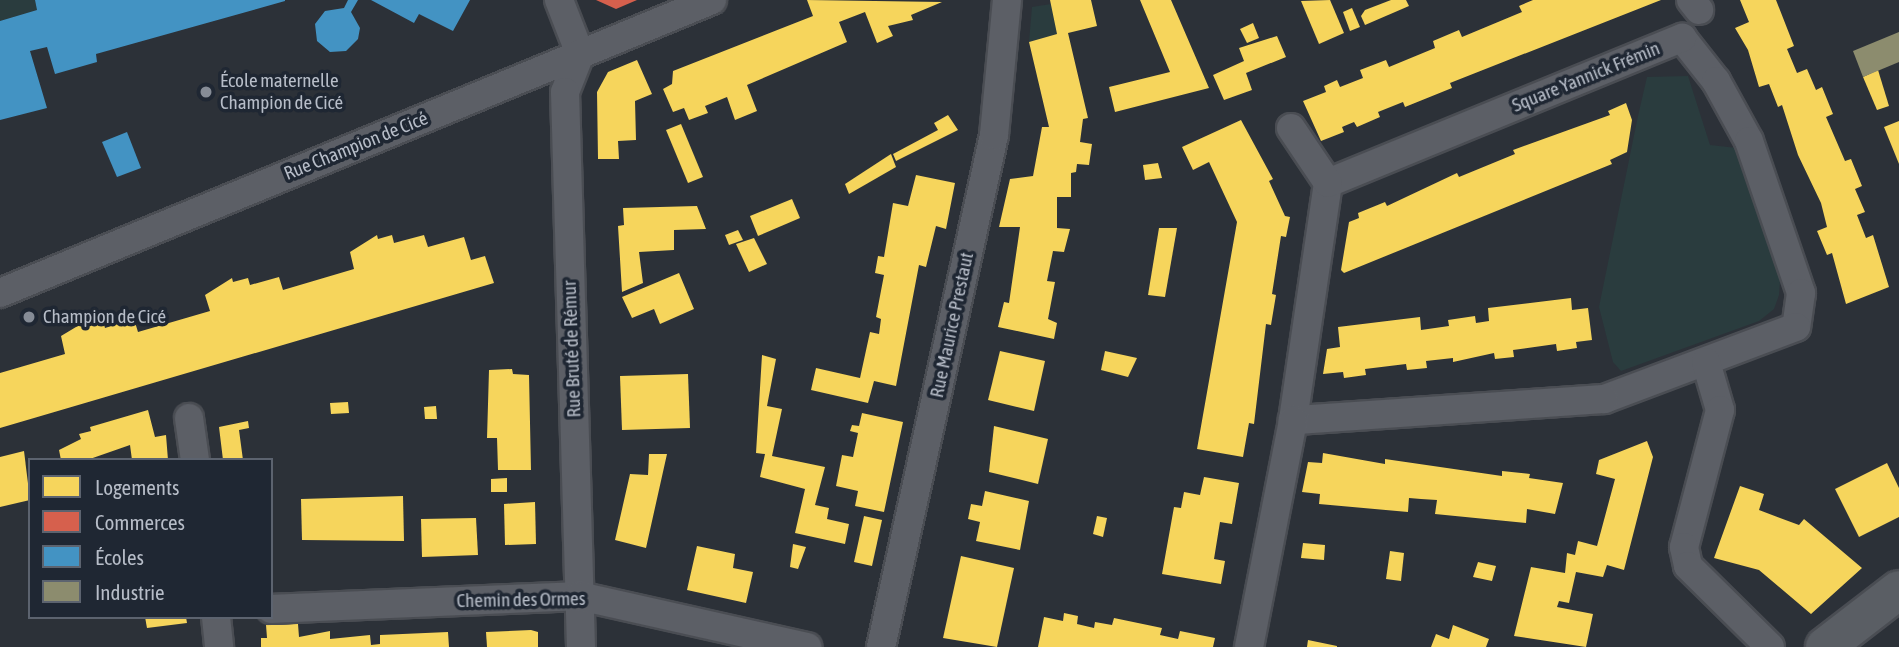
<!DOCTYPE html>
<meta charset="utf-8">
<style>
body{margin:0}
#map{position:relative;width:1899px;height:647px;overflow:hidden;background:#2c3138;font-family:"Asap Condensed",sans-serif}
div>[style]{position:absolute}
.green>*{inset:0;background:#2a3c3e}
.homes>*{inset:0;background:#f6d55c}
.shops>*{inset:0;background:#d6604d}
.schools>*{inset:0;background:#4393c3}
.industry>*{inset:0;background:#8c8c6e}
.roads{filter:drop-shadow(2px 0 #4a4d53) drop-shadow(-2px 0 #4a4d53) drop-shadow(0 2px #4a4d53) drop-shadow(0 -2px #4a4d53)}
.minor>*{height:28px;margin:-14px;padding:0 14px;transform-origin:14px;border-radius:14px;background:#5c5f66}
.secondary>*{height:38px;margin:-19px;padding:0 19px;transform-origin:19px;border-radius:19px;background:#5a5e64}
.dots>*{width:19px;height:19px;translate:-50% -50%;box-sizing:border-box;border:4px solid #1f2733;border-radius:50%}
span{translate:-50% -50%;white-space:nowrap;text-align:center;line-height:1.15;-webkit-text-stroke:7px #1f2733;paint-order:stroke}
.street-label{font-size:19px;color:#b7bdc8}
.poi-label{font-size:19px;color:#b7bdc8}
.left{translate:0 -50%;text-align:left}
.legend{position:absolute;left:28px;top:458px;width:245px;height:161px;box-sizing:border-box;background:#1f2733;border:2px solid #5c636f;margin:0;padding:9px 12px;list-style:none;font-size:21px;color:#b7bdc8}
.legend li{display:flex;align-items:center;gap:14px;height:35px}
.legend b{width:35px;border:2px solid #5c636f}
</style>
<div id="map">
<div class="green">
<i style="clip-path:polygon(0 0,35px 0,37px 10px,0 21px)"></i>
<i style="clip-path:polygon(1051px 4px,1057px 34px,1029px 42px,1032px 7px)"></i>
<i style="clip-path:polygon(1688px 76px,1710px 145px,1737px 148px,1781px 267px,1779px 295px,1774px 309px,1759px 321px,1621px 371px,1613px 362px,1599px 307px,1638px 116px,1647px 77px)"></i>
</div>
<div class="homes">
<i style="clip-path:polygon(807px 0,942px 2px,911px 15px,913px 20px,888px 26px,893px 36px,877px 43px,865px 12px,839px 22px,847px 42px,747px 85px,757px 111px,735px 120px,727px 97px,705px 106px,708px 113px,689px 120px,684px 108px,673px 112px,663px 89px,672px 84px,673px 71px,813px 16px)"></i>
<i style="clip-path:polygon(1050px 0,1091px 0,1097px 26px,1068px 33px,1088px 118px,1083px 119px,1080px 142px,1092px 144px,1089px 165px,1077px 164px,1076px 172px,1071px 173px,1071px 197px,1057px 197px,1057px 228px,1070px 229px,1064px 252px,1053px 251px,1047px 281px,1055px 282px,1048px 319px,1057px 323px,1054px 339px,998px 327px,1004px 302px,1009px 303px,1020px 227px,999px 227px,1010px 179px,1033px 176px,1042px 127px,1049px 127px,1029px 42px,1057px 34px)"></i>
<i style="clip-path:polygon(1140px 0,1171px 0,1209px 88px,1115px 112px,1109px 87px,1170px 72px)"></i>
<i style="clip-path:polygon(1330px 0,1344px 33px,1319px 44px,1301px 1px)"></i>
<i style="clip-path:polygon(1391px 0,1406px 0,1409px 6px,1365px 25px,1361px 16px,1365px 10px)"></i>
<i style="clip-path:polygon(1533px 0,1661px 0,1450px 83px,1452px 88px,1405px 107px,1403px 102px,1378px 112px,1380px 117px,1357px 127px,1354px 122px,1342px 127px,1344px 132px,1321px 141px,1303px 101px,1326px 92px,1324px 86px,1337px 80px,1340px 87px,1363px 78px,1360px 70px,1386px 60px,1389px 67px,1435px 48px,1433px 41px,1459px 30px,1462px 37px,1522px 12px,1519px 6px)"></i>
<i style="clip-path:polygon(1740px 0,1776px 0,1794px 46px,1787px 49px,1797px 73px,1807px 69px,1816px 90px,1822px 87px,1833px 114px,1826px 117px,1845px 161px,1851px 159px,1862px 186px,1855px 189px,1865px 212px,1857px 215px,1866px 238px,1873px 235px,1889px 287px,1846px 304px,1832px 253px,1827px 255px,1817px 231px,1827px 227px,1821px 203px,1798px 155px,1782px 105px,1778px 107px,1769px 84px,1759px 87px,1748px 50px,1735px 28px,1749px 22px)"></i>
<i style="clip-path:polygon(1352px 8px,1360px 27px,1350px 31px,1343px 12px)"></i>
<i style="clip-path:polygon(1253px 23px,1259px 38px,1247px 43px,1240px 29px)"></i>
<i style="clip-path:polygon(1277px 36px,1286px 57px,1246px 73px,1252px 90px,1224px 100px,1213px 75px,1244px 61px,1239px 48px)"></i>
<i style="clip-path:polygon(637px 60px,652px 94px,635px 101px,636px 140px,618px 141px,619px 159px,598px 159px,597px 92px,608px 72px)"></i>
<i style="clip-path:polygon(1878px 70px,1889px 106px,1877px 110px,1863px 77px)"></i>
<i style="clip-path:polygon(1626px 103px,1632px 120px,1627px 152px,1610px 160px,1612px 164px,1344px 273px,1341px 270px,1349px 222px,1359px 218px,1358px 213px,1385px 202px,1387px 206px,1457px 173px,1459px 177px,1515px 154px,1513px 150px,1610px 115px,1608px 111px)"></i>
<i style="clip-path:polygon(948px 115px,958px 130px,896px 161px,893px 154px,938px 130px,934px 123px)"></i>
<i style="clip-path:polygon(1241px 120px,1273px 179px,1269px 181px,1285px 216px,1290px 217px,1286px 237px,1281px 236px,1272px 294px,1276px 295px,1271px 325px,1266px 324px,1254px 424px,1249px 423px,1243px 457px,1197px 449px,1237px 222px,1209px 162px,1193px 170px,1182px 147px)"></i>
<i style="clip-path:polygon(1899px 121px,1899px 164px,1884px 127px)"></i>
<i style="clip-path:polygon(681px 124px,703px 177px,688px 183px,666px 130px)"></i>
<i style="clip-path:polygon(891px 154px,896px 167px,849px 194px,845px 184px)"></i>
<i style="clip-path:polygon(1158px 163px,1162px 178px,1145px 180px,1143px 165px)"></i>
<i style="clip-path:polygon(916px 175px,955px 183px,946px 229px,936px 226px,926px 267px,919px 265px,896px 386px,874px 381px,868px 403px,811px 390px,816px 368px,860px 378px,870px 332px,879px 334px,881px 319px,876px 317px,884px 275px,875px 273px,878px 256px,884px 257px,893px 203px,908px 206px)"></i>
<i style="clip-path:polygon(792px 199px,800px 218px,758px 236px,750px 216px)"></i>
<i style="clip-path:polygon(697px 206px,706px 229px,674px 230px,674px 250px,639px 252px,643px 283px,622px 292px,618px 226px,624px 225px,623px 208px)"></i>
<i style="clip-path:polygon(1159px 228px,1177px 228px,1165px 297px,1148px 295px)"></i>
<i style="clip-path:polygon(738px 230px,743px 240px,729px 245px,725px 235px)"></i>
<i style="clip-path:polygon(377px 235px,378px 239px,392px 235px,394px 243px,424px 235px,428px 247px,464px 237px,471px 260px,485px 256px,494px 283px,0 428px,0 373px,65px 354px,61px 336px,86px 321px,89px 325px,103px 321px,105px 328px,134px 319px,138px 332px,210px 311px,205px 295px,232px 278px,233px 282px,248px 278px,250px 285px,279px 277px,283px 290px,354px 269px,350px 252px)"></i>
<i style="clip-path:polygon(754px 238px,767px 264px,749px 272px,736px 244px)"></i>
<i style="clip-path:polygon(679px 273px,694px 309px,660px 324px,654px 309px,632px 318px,622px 297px)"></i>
<i style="clip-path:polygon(1571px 298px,1572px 310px,1588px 308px,1592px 340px,1576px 342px,1577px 348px,1557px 351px,1556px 344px,1513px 350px,1514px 357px,1495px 359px,1494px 353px,1453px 362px,1453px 358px,1426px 361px,1427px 368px,1407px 370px,1406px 364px,1365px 369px,1366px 375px,1344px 378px,1343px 372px,1323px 374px,1327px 349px,1340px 347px,1338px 327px,1420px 317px,1421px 330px,1449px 326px,1448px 320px,1475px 316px,1476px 323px,1489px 321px,1488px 308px)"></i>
<i style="clip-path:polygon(1000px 351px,1045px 361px,1034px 411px,988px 400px)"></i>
<i style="clip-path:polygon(1105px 351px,1137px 358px,1128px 377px,1101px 370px)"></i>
<i style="clip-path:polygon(762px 355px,776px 359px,767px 406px,782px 409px,772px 456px,825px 467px,815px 505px,829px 508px,827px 519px,849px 524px,845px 544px,795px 533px,805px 489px,760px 477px,765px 454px,756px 453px)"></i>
<i style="clip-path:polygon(512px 369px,513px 374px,529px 375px,531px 470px,498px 470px,497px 438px,487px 438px,489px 370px)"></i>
<i style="clip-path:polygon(688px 374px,690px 428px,622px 430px,620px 376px)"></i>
<i style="clip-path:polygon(348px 402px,349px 413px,331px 414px,330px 403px)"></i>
<i style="clip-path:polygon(436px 406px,437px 419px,425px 419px,424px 407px)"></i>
<i style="clip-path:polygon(148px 410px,155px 437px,166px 435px,168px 460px,132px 460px,130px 445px,87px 460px,61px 460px,59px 450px,81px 439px,79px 434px,91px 431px,90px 427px)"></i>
<i style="clip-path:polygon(862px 413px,903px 422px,884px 512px,855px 506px,858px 491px,836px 486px,842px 455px,853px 457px,858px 433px,850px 431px,852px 425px,859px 426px)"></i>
<i style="clip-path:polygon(248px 421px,249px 428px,239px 430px,243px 460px,223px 460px,219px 427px)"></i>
<i style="clip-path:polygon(994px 426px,1048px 439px,1038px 484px,989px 472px)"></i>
<i style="clip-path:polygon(1647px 441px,1653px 457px,1624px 570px,1607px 565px,1603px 577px,1576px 572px,1569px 603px,1559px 601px,1557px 607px,1593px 614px,1586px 647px,1514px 636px,1531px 567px,1565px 573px,1567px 553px,1575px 555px,1578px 541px,1597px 546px,1615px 479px,1596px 474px,1599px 460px)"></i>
<i style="clip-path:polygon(24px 451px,30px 500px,0 507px,0 457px)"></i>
<i style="clip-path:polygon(1323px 453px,1385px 464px,1385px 459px,1502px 476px,1502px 471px,1530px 474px,1529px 478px,1563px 483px,1555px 514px,1527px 509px,1526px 523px,1435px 514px,1437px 500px,1421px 499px,1409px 498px,1408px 512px,1319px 504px,1320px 494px,1302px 492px,1308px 462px,1322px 463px)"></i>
<i style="clip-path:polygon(649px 454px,667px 454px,646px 548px,615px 540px,630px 474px,648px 475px)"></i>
<i style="clip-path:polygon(1887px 463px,1899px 488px,1899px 517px,1859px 537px,1835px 489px)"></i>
<i style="clip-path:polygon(1204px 477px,1239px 483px,1232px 524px,1220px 522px,1214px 559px,1225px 561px,1221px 584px,1162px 574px,1174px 507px,1181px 508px,1184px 492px,1200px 495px)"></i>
<i style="clip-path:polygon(507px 478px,507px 492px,491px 492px,491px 479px)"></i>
<i style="clip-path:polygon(1740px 486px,1764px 494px,1759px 510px,1799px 525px,1804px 519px,1862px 568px,1811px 614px,1759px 570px,1714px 558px)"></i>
<i style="clip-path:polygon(985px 491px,1029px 501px,1020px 550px,976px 541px,980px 522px,968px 519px,971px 504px,982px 506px)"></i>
<i style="clip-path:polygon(403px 496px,404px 541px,302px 540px,301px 499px)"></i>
<i style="clip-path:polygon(535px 502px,536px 544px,505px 545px,504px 504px)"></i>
<i style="clip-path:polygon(864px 516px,882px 520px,872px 566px,854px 562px)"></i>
<i style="clip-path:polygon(1097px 516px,1107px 518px,1103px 537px,1093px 534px)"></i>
<i style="clip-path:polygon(476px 518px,478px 555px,422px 557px,421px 519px)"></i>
<i style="clip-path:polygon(1303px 543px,1325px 545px,1324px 560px,1301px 558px)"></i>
<i style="clip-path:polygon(793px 544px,806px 547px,798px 569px,790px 567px)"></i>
<i style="clip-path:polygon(697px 546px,735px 554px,733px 568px,753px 572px,746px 603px,687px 590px)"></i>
<i style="clip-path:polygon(1390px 551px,1404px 553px,1401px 581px,1386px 579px)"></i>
<i style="clip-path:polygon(961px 556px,1014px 568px,997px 647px,943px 638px)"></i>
<i style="clip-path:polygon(1478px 562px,1496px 566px,1492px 581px,1473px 577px)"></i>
<i style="clip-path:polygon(1064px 613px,1078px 616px,1077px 624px,1094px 628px,1095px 622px,1112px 625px,1114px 618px,1162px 628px,1160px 635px,1178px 639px,1180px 631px,1215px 638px,1213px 647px,1038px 647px,1044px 617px,1063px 621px)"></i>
<i style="clip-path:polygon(145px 617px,186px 617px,187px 623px,147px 628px)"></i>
<i style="clip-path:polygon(298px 624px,299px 637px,330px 631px,330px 639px,370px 635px,371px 645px,380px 644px,380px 635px,448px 632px,449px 647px,261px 647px,261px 638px,267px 638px,266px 625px)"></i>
<i style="clip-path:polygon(1453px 625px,1489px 639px,1486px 647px,1431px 647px,1436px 634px,1449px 639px)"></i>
<i style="clip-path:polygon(531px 630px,538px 632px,538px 647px,487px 647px,486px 632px)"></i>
<i style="clip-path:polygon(1308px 640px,1337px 646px,1337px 647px,1307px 647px)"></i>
</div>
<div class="shops">
<i style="clip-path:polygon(596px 0,637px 0,616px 9px)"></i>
</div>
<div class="schools">
<i style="clip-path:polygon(35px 0,285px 0,285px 1px,96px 54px,97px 62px,55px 74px,47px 47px,30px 51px,47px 108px,0 120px,0 21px,37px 10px)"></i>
<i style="clip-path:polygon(348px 0,358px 0,351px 12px,360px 28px,358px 39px,346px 51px,330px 52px,317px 41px,315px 24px,325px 11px,344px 8px)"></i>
<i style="clip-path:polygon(371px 0,470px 0,453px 31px,419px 14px,414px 23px)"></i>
<i style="clip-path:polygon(127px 132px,141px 168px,117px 177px,102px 142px)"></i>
</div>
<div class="industry">
<i style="clip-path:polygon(1899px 32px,1899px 62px,1863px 77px,1853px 51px)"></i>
</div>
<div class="roads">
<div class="minor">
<i style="left:559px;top:0;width:58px;rotate:68.7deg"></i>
<i style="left:580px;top:54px;width:41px;rotate:111.5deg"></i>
<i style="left:565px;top:92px;width:555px;rotate:88.35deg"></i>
<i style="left:1691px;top:0;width:13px;rotate:51deg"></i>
<i style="left:1682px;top:38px;width:55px;rotate:51.7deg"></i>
<i style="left:1716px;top:81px;width:68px;rotate:61.2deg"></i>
<i style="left:1749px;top:141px;width:161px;rotate:71.1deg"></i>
<i style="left:1801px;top:293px;width:34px;rotate:98deg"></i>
<i style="left:1796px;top:327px;width:205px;rotate:159.4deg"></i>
<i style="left:1604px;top:399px;width:312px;rotate:176.1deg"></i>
<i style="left:1293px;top:420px;width:240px;rotate:-81.6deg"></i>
<i style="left:1328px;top:183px;width:383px;rotate:-22.3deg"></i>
<i style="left:1291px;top:128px;width:66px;rotate:56.1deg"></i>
<i style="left:0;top:293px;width:770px;rotate:-22.37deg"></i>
<i style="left:1706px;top:362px;width:50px;rotate:73.7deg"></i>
<i style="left:1720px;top:410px;width:142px;rotate:104.7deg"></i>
<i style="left:1684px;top:547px;width:19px;rotate:78deg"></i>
<i style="left:1688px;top:566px;width:115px;rotate:44.6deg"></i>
<i style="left:189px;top:418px;width:42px;rotate:81.9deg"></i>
<i style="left:271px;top:609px;width:308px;rotate:-2.4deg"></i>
<i style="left:579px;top:596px;width:234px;rotate:12.6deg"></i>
<i style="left:216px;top:617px;width:30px;rotate:84deg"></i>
<i style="left:881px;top:647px;width:524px;rotate:-77.55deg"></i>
<i style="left:994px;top:135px;width:136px;rotate:-84.5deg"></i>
<i style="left:1249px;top:647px;width:231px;rotate:-79deg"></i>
</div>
<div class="secondary">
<i style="left:1825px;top:647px;width:93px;rotate:-37.6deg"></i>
</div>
</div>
<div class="dots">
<i style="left:206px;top:92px;background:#868c96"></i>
<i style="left:29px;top:317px;background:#868c96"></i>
</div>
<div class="street-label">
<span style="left:1586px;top:77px;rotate:-22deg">Square Yannick Frémin</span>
<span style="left:356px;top:146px;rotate:-22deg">Rue Champion de Cicé</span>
<span style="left:952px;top:325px;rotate:-78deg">Rue Maurice Prestaut</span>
<span style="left:572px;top:349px;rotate:-92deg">Rue Bruté de Rémur</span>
<span style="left:521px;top:600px;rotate:-1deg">Chemin des Ormes</span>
</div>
<div class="poi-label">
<span class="left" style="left:220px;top:92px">École maternelle<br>Champion de Cicé</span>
<span class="left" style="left:43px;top:317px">Champion de Cicé</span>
</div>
<ul class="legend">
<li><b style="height:19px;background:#f6d55c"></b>Logements</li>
<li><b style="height:19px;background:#d6604d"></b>Commerces</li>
<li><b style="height:19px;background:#4393c3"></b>Écoles</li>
<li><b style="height:19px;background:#8c8c6e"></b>Industrie</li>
</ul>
</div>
